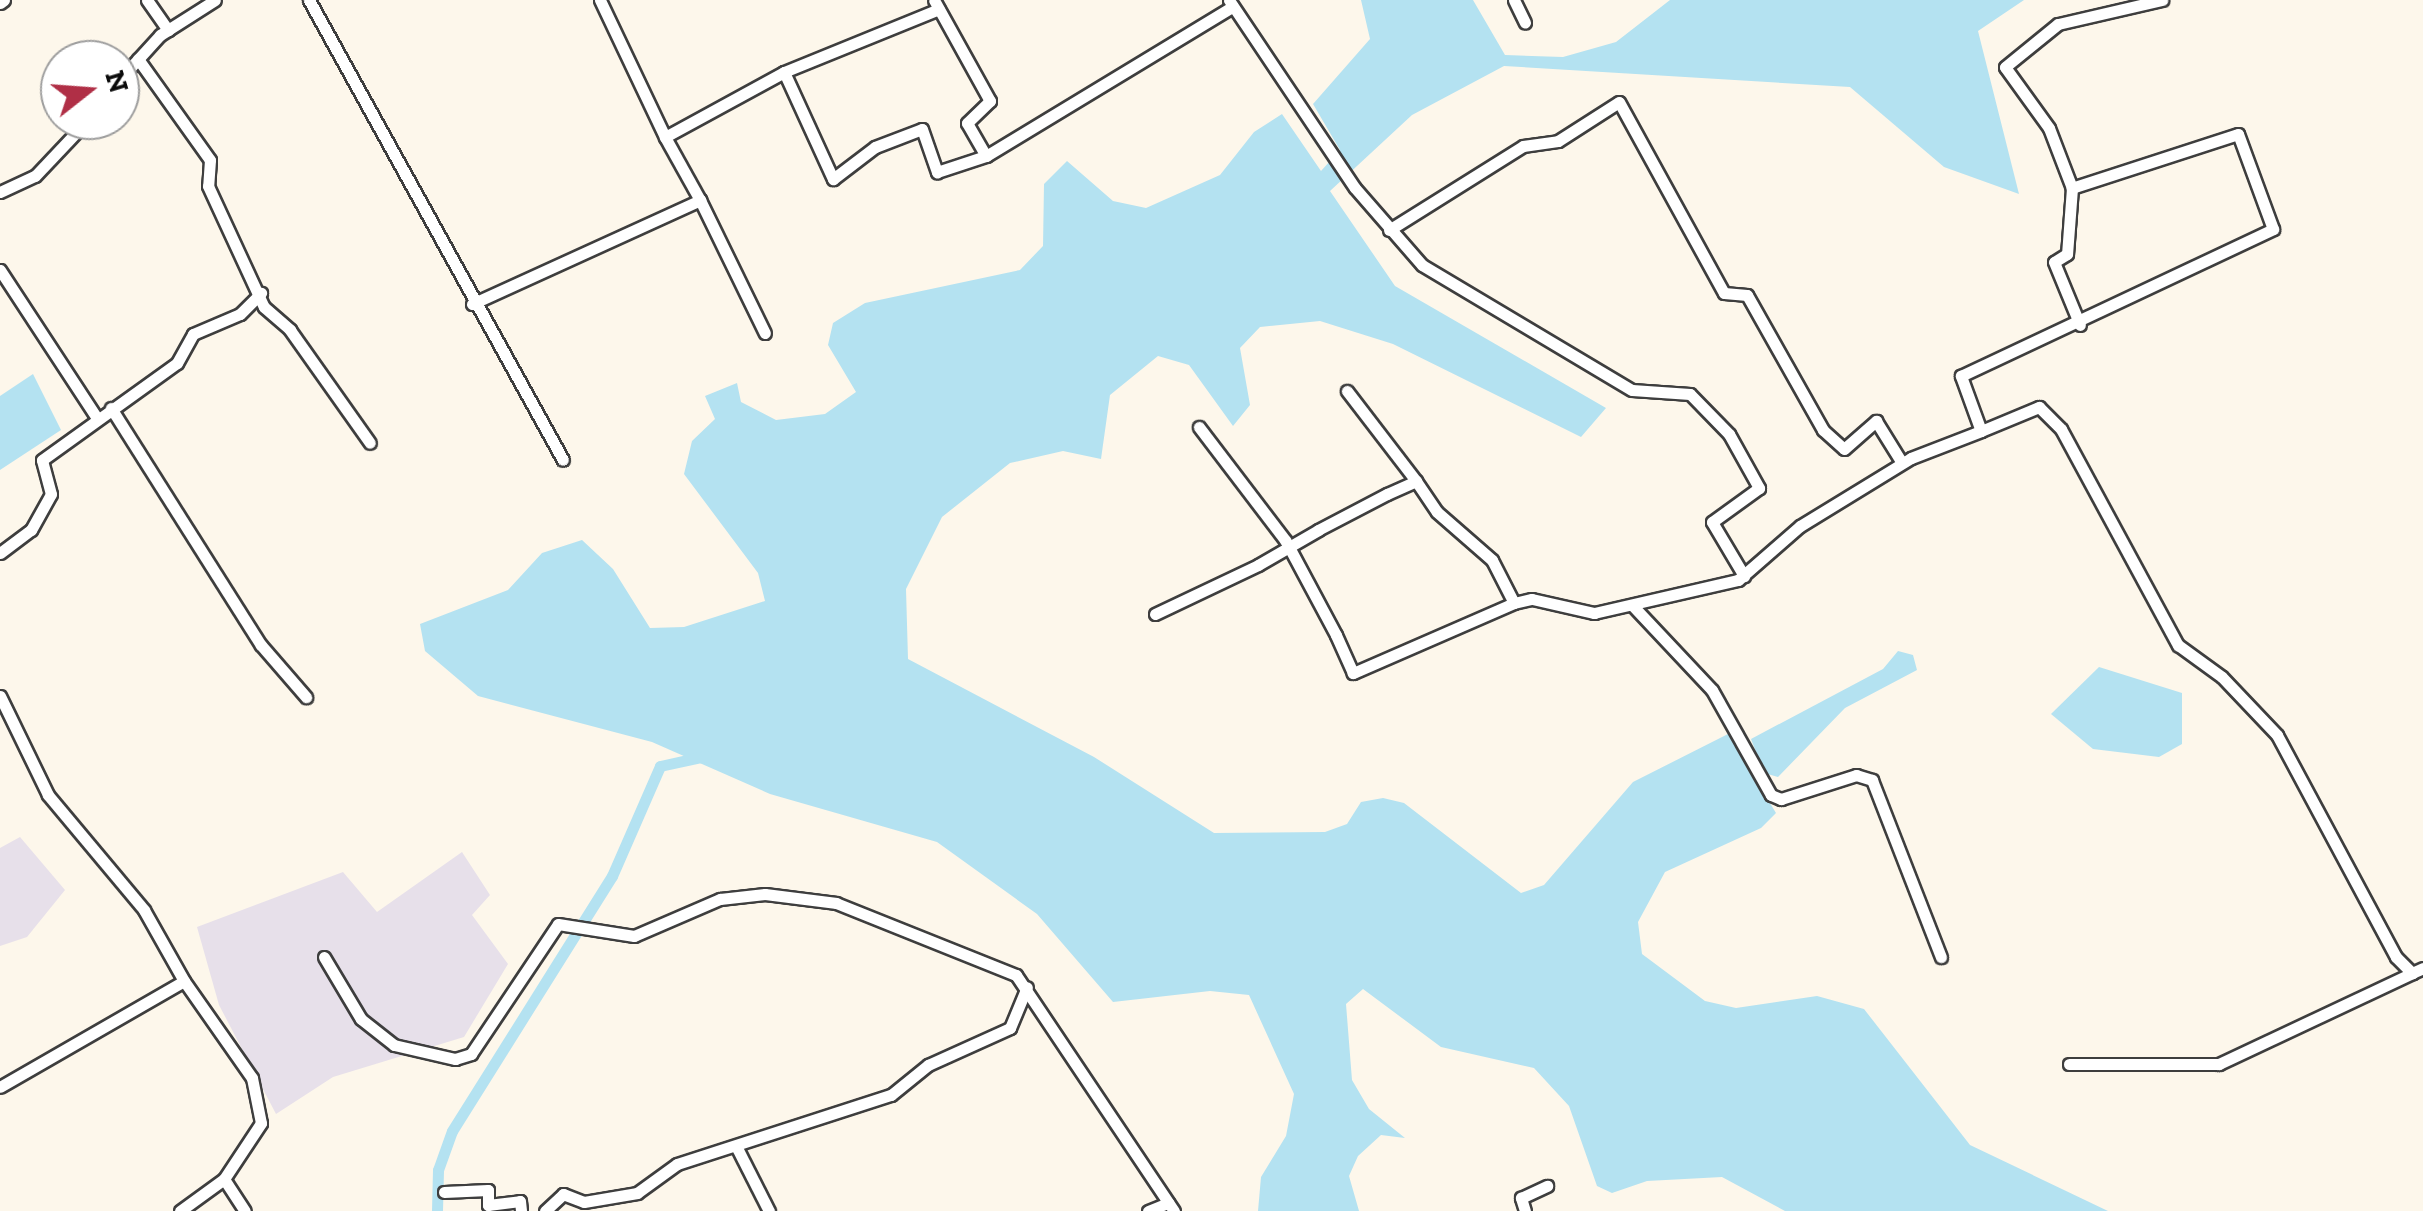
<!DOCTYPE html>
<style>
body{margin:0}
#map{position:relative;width:2423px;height:1211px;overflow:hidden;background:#fdf7eb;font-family:"Zilla Slab",serif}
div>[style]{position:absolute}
.industrial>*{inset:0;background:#e7e0ea}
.water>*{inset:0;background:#b4e2f1}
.canal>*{height:11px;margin:-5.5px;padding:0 5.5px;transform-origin:5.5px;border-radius:5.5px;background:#b4e2f1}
.roads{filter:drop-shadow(2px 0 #3e3e3e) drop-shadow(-2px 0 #3e3e3e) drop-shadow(0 2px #3e3e3e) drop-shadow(0 -2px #3e3e3e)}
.minor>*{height:11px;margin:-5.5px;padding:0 5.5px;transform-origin:5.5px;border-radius:5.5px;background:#fff}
span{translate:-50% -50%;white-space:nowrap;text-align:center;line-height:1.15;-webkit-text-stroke:10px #fff;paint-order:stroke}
.north{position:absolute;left:40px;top:40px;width:100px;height:100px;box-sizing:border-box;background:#fff;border:2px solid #9d9d9d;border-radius:50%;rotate:73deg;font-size:28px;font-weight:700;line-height:40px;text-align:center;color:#0b0b0b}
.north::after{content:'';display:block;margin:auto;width:35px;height:45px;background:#b02f46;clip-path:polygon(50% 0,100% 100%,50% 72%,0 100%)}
</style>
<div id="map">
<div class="industrial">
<i style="clip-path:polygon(20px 837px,65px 890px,27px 937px,0 946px,0 848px)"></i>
<i style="clip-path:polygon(462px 852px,490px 895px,472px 915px,508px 964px,464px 1037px,333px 1077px,276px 1114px,219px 1005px,197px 927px,343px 872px,377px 912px)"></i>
</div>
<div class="water">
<i style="clip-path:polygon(1361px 0,1473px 0,1505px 55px,1563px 57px,1616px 42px,1670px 0,2024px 0,1978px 31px,2019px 194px,1944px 167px,1850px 87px,1504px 66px,1412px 115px,1330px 191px,1395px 286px,1606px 408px,1581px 437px,1393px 344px,1320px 321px,1260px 327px,1240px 348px,1250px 405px,1233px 426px,1189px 365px,1158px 356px,1110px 395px,1101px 459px,1063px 451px,1010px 463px,942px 517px,906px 589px,908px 659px,1094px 757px,1214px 833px,1325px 832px,1347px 824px,1361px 802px,1383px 798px,1404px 803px,1521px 893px,1544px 885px,1633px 782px,1728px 734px,1776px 813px,1761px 828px,1665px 872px,1638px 922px,1642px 954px,1705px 1001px,1736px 1008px,1817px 996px,1864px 1009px,1970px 1145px,2108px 1211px,1785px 1211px,1722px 1177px,1647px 1181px,1612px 1193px,1597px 1186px,1569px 1106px,1534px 1068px,1441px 1047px,1363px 989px,1346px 1004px,1352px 1080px,1369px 1109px,1405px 1138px,1381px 1135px,1358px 1156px,1349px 1176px,1359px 1211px,1258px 1211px,1261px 1177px,1286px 1136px,1294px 1094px,1249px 995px,1210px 991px,1113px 1002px,1037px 914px,937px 842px,770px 794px,652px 742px,478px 696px,425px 651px,420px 624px,508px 590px,542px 553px,582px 540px,613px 569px,650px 628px,684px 627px,765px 601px,758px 573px,684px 474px,692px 441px,715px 419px,705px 396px,737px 383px,741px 402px,776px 420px,825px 414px,856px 392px,828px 345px,833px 323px,865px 303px,1020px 270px,1043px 246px,1044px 184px,1067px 161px,1113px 201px,1146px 208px,1220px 175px,1254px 132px,1282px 114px,1321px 171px,1340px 150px,1313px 104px,1370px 39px)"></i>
<i style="clip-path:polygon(33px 374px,61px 430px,0 470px,0 396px)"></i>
<i style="clip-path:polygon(1898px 651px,1913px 655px,1917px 670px,1845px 708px,1778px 777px,1764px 773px,1751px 739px,1883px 669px)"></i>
<i style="clip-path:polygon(2099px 667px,2182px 693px,2182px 744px,2159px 757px,2093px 749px,2051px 714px)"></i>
</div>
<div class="canal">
<i style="left:437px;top:1211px;width:41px;rotate:-88.6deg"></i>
<i style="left:438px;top:1170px;width:41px;rotate:-70.3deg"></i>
<i style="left:452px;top:1131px;width:301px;rotate:-57.9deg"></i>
<i style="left:612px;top:876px;width:120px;rotate:-66.4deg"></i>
<i style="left:660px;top:766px;width:47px;rotate:-12.3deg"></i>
</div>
<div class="roads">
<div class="minor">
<i style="left:147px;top:0;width:37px;rotate:55deg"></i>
<i style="left:309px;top:0;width:525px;rotate:61.09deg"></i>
<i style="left:600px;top:0;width:152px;rotate:64.6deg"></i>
<i style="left:665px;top:137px;width:136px;rotate:-28.6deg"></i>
<i style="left:784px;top:72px;width:118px;rotate:65.4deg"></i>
<i style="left:833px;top:179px;width:53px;rotate:-37.3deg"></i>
<i style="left:875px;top:147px;width:50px;rotate:-21deg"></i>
<i style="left:922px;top:129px;width:46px;rotate:70.8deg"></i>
<i style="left:937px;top:172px;width:52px;rotate:-18.1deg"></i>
<i style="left:986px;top:156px;width:38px;rotate:-120deg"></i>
<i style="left:967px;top:123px;width:32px;rotate:-44deg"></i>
<i style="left:990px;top:101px;width:115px;rotate:-119deg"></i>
<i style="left:1229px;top:0;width:226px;rotate:56.2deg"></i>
<i style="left:1355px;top:188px;width:102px;rotate:49deg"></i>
<i style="left:1422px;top:265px;width:244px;rotate:30.8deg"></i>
<i style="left:1632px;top:390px;width:58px;rotate:3.9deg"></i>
<i style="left:1690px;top:394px;width:56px;rotate:45.7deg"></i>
<i style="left:1729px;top:434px;width:62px;rotate:60.9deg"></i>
<i style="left:1759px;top:488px;width:58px;rotate:144.1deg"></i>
<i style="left:1712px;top:522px;width:63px;rotate:59.3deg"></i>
<i style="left:1514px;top:0;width:25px;rotate:64deg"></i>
<i style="left:0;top:3px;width:5px;rotate:-37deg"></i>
<i style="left:138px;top:59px;width:124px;rotate:54.5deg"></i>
<i style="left:210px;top:160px;width:26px;rotate:94deg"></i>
<i style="left:208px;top:186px;width:133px;rotate:65.2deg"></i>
<i style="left:264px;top:307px;width:35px;rotate:41deg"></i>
<i style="left:290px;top:330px;width:138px;rotate:54.7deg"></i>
<i style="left:784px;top:72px;width:167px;rotate:-22.1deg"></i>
<i style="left:120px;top:79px;width:59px;rotate:-47.7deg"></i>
<i style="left:160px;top:35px;width:65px;rotate:-32.5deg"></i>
<i style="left:986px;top:156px;width:288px;rotate:-31.2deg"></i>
<i style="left:2072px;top:188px;width:66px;rotate:94.3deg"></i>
<i style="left:2067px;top:254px;width:15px;rotate:148deg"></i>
<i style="left:2054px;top:262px;width:68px;rotate:67.6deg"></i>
<i style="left:0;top:192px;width:38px;rotate:-25deg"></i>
<i style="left:35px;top:176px;width:77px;rotate:-46.6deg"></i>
<i style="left:700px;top:200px;width:148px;rotate:64deg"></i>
<i style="left:1389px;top:230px;width:158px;rotate:-32.1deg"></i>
<i style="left:1523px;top:146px;width:35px;rotate:-8deg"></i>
<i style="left:1558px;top:141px;width:72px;rotate:-32.6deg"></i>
<i style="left:1619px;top:102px;width:218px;rotate:61.2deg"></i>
<i style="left:1724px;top:293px;width:23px;rotate:5deg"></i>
<i style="left:1747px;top:295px;width:155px;rotate:60.6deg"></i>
<i style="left:1823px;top:430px;width:28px;rotate:42deg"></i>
<i style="left:1844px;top:449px;width:43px;rotate:-41.2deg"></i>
<i style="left:1876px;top:421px;width:49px;rotate:58.2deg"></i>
<i style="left:0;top:270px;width:177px;rotate:56.8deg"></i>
<i style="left:472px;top:304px;width:251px;rotate:-24.5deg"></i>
<i style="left:700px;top:200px;width:72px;rotate:-119.1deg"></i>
<i style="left:1347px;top:391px;width:113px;rotate:52.5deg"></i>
<i style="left:111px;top:408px;width:280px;rotate:57.7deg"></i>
<i style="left:261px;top:645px;width:69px;rotate:49.1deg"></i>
<i style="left:1981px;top:431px;width:63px;rotate:-22.5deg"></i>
<i style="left:2039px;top:407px;width:31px;rotate:45deg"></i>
<i style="left:2061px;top:429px;width:246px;rotate:61.6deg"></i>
<i style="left:2178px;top:645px;width:54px;rotate:36deg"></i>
<i style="left:2222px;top:677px;width:80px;rotate:46.5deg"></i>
<i style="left:2277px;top:735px;width:252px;rotate:61.8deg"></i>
<i style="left:2396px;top:957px;width:23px;rotate:45deg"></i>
<i style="left:2412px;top:973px;width:12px;rotate:-24deg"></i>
<i style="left:0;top:553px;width:39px;rotate:-37deg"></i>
<i style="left:31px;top:530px;width:41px;rotate:-60.9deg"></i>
<i style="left:51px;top:494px;width:35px;rotate:-105deg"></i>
<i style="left:42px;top:460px;width:166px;rotate:-35.7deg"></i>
<i style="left:177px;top:363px;width:33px;rotate:-61deg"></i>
<i style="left:193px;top:334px;width:51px;rotate:-23.1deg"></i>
<i style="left:240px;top:314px;width:30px;rotate:-45deg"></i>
<i style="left:1514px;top:603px;width:18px;rotate:-13deg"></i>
<i style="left:1532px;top:599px;width:64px;rotate:12.7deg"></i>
<i style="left:1594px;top:613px;width:148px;rotate:-12.9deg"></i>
<i style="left:1738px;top:580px;width:82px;rotate:-41.1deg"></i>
<i style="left:1800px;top:526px;width:130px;rotate:-31.5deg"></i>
<i style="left:1911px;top:458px;width:75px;rotate:-21.1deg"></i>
<i style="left:1981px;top:431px;width:59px;rotate:-110deg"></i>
<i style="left:1961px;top:376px;width:345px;rotate:-25.2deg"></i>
<i style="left:2273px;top:229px;width:101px;rotate:-110.2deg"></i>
<i style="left:2238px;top:134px;width:175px;rotate:162deg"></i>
<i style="left:2072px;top:188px;width:64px;rotate:-111deg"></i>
<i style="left:2049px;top:128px;width:75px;rotate:-125.8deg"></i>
<i style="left:2005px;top:67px;width:68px;rotate:-39.1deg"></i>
<i style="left:2058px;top:24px;width:107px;rotate:-13deg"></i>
<i style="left:1633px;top:606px;width:115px;rotate:46.8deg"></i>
<i style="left:1712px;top:690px;width:120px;rotate:60.7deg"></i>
<i style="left:1771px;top:795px;width:11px;rotate:22deg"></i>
<i style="left:1781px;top:799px;width:79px;rotate:-17.7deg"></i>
<i style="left:1856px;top:775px;width:17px;rotate:17deg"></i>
<i style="left:1872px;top:780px;width:190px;rotate:68.7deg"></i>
<i style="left:1155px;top:614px;width:114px;rotate:-25.4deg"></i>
<i style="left:1258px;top:565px;width:36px;rotate:-30deg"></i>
<i style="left:1289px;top:547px;width:34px;rotate:-30deg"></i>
<i style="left:1318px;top:530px;width:78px;rotate:-27.6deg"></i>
<i style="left:1387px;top:494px;width:32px;rotate:-24deg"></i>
<i style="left:1416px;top:481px;width:37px;rotate:56deg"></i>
<i style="left:1437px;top:512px;width:73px;rotate:41.1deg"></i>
<i style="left:1492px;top:560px;width:48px;rotate:62.9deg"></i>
<i style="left:1514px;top:603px;width:176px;rotate:156.5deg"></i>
<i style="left:1353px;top:673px;width:42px;rotate:-114.1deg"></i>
<i style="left:1336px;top:635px;width:100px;rotate:-118.1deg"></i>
<i style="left:1289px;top:547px;width:8px;rotate:-120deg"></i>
<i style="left:1285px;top:540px;width:142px;rotate:-127.3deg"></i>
<i style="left:0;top:696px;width:110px;rotate:64.1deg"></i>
<i style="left:48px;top:795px;width:150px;rotate:50.1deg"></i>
<i style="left:144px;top:910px;width:81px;rotate:60.6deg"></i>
<i style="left:184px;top:981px;width:212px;rotate:150.1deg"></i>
<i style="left:324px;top:957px;width:72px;rotate:59.2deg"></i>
<i style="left:361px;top:1019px;width:42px;rotate:38.2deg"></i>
<i style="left:394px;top:1045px;width:63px;rotate:12.9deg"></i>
<i style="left:455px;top:1059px;width:17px;rotate:-17deg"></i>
<i style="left:471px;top:1054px;width:156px;rotate:-56.2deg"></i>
<i style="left:558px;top:924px;width:77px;rotate:9deg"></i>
<i style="left:634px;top:936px;width:94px;rotate:-23.3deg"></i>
<i style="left:720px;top:899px;width:45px;rotate:-6.3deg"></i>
<i style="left:765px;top:894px;width:72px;rotate:7.2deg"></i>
<i style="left:836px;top:903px;width:194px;rotate:21.8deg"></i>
<i style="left:1016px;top:975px;width:284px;rotate:56.2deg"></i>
<i style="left:2069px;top:1064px;width:150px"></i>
<i style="left:2219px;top:1064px;width:213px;rotate:-25.2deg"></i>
<i style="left:737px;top:1148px;width:71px;rotate:63.1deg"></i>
<i style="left:224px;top:1179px;width:38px;rotate:57deg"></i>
<i style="left:444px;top:1192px;width:44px;rotate:-2.6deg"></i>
<i style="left:488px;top:1190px;width:15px;rotate:90deg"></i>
<i style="left:488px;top:1205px;width:32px;rotate:-7deg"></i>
<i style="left:520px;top:1201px;width:10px;rotate:84deg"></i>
<i style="left:180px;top:1211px;width:54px;rotate:-36deg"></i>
<i style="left:224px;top:1179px;width:67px;rotate:-56.5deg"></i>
<i style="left:261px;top:1123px;width:46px;rotate:-101.3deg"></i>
<i style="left:252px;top:1078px;width:118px;rotate:-125deg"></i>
<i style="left:545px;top:1211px;width:25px;rotate:-43deg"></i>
<i style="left:563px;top:1194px;width:22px;rotate:21deg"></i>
<i style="left:584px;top:1202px;width:54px;rotate:-9.6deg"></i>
<i style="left:637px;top:1193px;width:49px;rotate:-35.9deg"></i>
<i style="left:677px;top:1164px;width:225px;rotate:-17.9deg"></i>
<i style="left:891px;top:1095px;width:48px;rotate:-39deg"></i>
<i style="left:928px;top:1065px;width:90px;rotate:-24.3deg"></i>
<i style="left:1010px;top:1028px;width:44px;rotate:-67.5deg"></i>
<i style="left:1148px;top:1211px;width:22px;rotate:-22deg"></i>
<i style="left:1525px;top:1211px;width:14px;rotate:-107deg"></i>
<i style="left:1521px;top:1198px;width:29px;rotate:-25deg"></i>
</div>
</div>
<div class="north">N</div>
</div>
